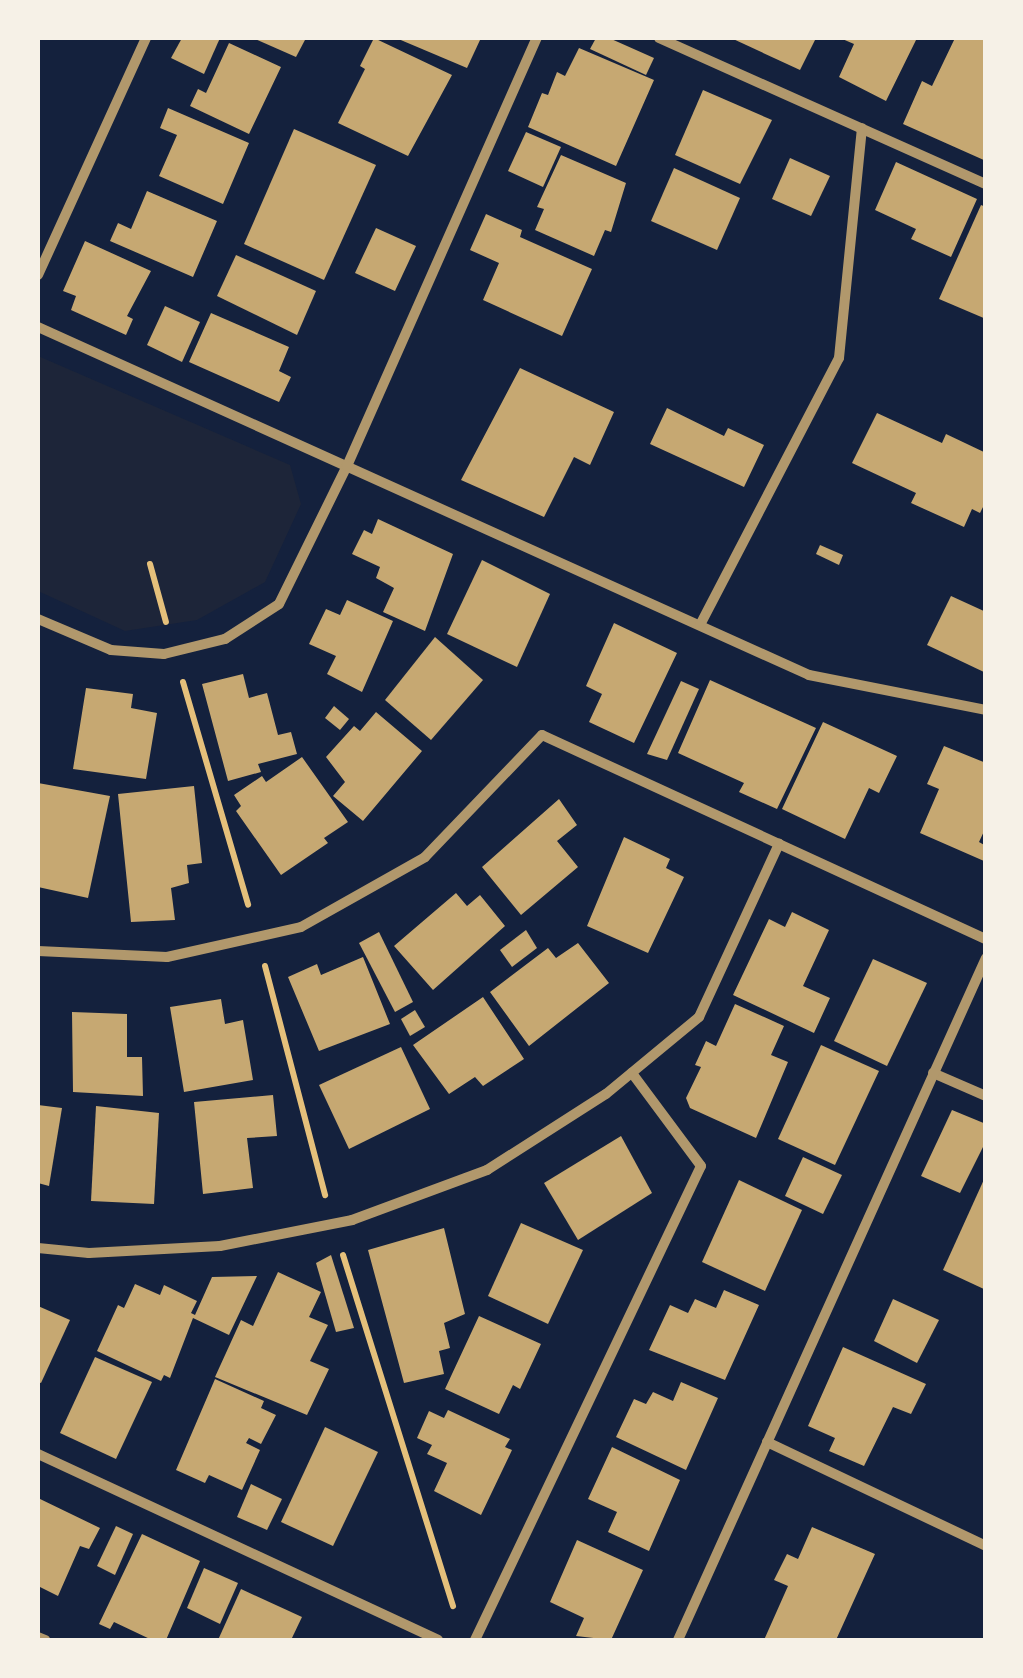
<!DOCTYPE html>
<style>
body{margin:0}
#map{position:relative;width:1023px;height:1678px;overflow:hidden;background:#14213d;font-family:"Titillium Web",sans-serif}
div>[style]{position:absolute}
.green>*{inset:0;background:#1d2539}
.building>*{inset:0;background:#c6a872}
.path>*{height:6px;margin:-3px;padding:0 3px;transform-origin:3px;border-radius:3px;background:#e5c07b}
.minor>*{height:10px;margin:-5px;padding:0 5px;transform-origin:5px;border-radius:5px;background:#b1986c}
span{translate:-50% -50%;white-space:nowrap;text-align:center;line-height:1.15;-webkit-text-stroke:10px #f6f1e7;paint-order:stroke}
.frame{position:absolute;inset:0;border:40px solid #f6f1e7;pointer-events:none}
</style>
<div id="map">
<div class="green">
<i style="clip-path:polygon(38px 356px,290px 465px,301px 504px,265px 582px,197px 620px,125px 631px,38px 591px)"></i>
</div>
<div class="building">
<i style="clip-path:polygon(182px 38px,220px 38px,204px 74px,171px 58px)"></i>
<i style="clip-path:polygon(253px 38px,306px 38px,296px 57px)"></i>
<i style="clip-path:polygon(374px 38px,452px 75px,408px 156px,338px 123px,365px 69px,360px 66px)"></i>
<i style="clip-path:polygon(396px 38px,475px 38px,480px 40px,467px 68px)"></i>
<i style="clip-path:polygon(596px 38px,609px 38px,654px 58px,646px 75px,590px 49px)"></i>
<i style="clip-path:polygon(731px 38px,816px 38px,800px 70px)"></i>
<i style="clip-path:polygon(840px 38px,917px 38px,886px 101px,839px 77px,854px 44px)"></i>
<i style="clip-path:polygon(955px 38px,986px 38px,986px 161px,903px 124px,922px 81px,932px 86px)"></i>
<i style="clip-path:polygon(229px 43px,281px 67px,249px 134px,190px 106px,198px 89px,206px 93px)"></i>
<i style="clip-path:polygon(579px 48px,654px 80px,616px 166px,528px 127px,542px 93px,548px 95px,557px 72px,565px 76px)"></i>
<i style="clip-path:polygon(703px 90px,772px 120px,740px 184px,675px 155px)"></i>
<i style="clip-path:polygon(168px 108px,249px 143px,223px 204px,159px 176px,177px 135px,160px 128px)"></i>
<i style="clip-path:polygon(294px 129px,376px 165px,324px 280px,244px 244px)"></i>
<i style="clip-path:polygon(526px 132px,561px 147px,543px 187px,508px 171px)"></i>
<i style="clip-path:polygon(561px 155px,626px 183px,611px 232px,605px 230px,594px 256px,535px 230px,544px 209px,537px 207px)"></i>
<i style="clip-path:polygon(790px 158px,830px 176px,811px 216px,772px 199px)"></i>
<i style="clip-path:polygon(896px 162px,977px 199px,951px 257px,911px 239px,916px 229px,875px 210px)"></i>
<i style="clip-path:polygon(674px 168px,740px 198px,717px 250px,651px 221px)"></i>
<i style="clip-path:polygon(147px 191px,217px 221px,193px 277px,110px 241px,118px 223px,131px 229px)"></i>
<i style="clip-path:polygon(981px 205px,986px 207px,986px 319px,939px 299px)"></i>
<i style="clip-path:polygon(486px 214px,522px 230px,520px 237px,592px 269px,562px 336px,483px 300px,499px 263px,470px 250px)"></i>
<i style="clip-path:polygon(376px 228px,416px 246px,395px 291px,355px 273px)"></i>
<i style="clip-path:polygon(85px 241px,151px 271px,127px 316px,133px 319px,126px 335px,71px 310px,76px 296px,63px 291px)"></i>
<i style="clip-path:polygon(236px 255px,316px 291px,297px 335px,217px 296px)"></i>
<i style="clip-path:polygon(165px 306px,200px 322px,182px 362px,147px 345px)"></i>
<i style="clip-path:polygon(211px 313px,289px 347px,279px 371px,291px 377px,279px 402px,189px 362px)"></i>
<i style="clip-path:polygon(520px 368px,614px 412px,590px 465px,574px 457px,544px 517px,461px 480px)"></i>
<i style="clip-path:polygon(667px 408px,724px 436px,728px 428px,764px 445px,744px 487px,650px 444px)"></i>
<i style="clip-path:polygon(877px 413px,942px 443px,946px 434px,986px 453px,986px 501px,980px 513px,972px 509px,964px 527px,911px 503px,916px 493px,852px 463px)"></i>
<i style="clip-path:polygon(378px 519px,453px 554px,425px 631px,383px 612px,394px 588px,376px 578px,380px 567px,352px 554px,364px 530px,372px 534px)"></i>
<i style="clip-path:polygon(820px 545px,843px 555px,839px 565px,816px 554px)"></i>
<i style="clip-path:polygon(482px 560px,550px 594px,517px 667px,447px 634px)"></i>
<i style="clip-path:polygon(951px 596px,986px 612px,986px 673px,927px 645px)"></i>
<i style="clip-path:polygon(347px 600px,393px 621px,362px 692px,327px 674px,336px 656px,309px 644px,326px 609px,340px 615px)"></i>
<i style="clip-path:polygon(614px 623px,677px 653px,634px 743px,589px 722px,602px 694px,586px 686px)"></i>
<i style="clip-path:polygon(435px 637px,483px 680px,431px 740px,385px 700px)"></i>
<i style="clip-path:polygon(243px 674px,249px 698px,267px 693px,278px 735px,291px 732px,297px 754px,258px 764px,261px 772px,228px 781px,202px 684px)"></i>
<i style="clip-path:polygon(710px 680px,816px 728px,777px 809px,739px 792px,744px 783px,678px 753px)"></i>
<i style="clip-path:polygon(681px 681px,699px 689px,667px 760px,647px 754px)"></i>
<i style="clip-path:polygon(86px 688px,133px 694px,131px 708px,157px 713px,146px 779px,73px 769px)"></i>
<i style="clip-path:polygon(334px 706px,349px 719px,340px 730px,325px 718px)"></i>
<i style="clip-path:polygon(376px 712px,422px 751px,363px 821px,333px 796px,345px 782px,326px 757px,354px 726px,360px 731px)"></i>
<i style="clip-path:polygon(823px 722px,897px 756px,879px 793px,869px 788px,845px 839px,782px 809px)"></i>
<i style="clip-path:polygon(944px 746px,986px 763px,986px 827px,979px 842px,986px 846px,984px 861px,920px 833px,939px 789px,927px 784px)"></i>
<i style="clip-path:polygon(302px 757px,348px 822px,324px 838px,328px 843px,281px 875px,236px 811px,241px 806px,234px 795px,262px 776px,266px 782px)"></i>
<i style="clip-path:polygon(38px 783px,110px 796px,88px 898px,38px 887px)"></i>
<i style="clip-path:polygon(194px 786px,202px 863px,187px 865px,189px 883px,171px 888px,175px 920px,131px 922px,118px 794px)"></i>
<i style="clip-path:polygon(559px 799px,577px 825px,557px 841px,578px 867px,521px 915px,482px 867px)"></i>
<i style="clip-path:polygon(624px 837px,670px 859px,666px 868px,684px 877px,648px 953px,587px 926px)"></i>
<i style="clip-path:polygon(456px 893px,467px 906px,480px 895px,505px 926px,433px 990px,394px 946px)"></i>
<i style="clip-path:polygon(792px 912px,829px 930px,803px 986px,830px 998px,814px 1033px,733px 995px,769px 919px,785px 927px)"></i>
<i style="clip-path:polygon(526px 930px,537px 948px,512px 967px,500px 950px)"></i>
<i style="clip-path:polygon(379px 932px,413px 1002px,395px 1012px,359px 943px)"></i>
<i style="clip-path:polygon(578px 943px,609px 983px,529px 1046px,490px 992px,548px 948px,556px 958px)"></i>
<i style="clip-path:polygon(363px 957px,390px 1024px,319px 1051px,288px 977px,317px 964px,321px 975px)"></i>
<i style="clip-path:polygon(873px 959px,927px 983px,887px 1066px,834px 1041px)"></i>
<i style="clip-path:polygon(483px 997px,524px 1059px,483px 1086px,475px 1077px,449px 1094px,413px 1045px)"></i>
<i style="clip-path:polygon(221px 999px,225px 1024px,243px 1020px,253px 1080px,184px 1092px,170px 1007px)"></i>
<i style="clip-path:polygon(735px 1004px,784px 1026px,771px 1055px,788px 1062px,756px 1138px,690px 1108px,686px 1098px,701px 1067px,695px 1065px,706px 1041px,716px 1046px)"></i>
<i style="clip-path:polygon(415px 1010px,425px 1027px,410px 1036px,401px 1019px)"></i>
<i style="clip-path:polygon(72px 1012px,127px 1014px,127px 1057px,142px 1057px,143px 1096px,73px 1092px)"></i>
<i style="clip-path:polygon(821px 1045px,879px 1071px,835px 1165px,778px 1139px)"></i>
<i style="clip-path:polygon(401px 1047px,430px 1109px,349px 1149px,319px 1085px)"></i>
<i style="clip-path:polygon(273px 1095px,277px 1136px,247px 1138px,253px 1188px,203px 1194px,194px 1102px)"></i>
<i style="clip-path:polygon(38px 1105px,62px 1108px,49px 1186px,38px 1183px)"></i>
<i style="clip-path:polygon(96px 1106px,159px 1113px,154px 1204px,91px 1201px)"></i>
<i style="clip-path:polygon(952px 1110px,986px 1124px,986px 1141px,960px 1193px,921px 1176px)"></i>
<i style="clip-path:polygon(621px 1136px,652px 1193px,578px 1240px,544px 1183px)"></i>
<i style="clip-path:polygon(803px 1157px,842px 1175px,823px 1214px,785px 1196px)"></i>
<i style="clip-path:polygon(986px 1175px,986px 1290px,943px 1270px)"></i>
<i style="clip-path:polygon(739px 1180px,802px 1210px,765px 1291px,702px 1262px)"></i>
<i style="clip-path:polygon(521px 1223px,583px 1250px,548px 1324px,488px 1296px)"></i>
<i style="clip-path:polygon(444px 1228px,465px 1314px,444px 1323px,450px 1348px,439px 1351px,444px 1374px,404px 1383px,368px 1250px)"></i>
<i style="clip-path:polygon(331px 1255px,354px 1328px,336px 1332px,316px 1263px)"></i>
<i style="clip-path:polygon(278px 1272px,321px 1292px,309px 1317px,328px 1325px,310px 1361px,329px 1369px,307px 1415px,215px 1377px,241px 1320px,253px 1326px)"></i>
<i style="clip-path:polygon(257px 1276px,229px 1335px,193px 1318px,170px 1378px,164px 1375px,161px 1381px,97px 1351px,118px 1305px,124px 1308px,135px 1284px,160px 1295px,164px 1285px,197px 1301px,191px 1313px,195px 1315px,212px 1277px)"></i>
<i style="clip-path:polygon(724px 1290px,759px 1305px,725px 1380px,649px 1350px,670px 1305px,688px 1313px,695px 1299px,716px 1308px)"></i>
<i style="clip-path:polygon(893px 1299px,939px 1320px,917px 1363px,874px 1341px)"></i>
<i style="clip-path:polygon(38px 1306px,70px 1320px,41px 1383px,38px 1382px)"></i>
<i style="clip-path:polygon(479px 1316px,541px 1344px,520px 1389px,513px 1385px,499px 1414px,445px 1389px)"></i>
<i style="clip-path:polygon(843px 1347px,926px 1384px,911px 1414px,893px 1407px,864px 1466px,829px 1451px,835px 1438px,808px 1426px)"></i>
<i style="clip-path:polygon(95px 1357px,152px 1382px,116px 1459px,60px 1433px)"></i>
<i style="clip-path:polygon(215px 1379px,264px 1401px,261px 1408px,276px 1415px,261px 1444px,249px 1438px,246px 1443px,260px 1450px,242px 1490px,209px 1475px,205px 1483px,176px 1470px)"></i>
<i style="clip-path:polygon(681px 1382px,718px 1398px,686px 1470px,616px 1437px,634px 1399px,646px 1404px,653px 1392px,673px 1401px)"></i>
<i style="clip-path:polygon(448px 1410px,510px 1439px,505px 1447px,512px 1450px,481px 1515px,434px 1491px,447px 1463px,427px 1454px,432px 1445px,417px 1438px,429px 1411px,444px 1418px)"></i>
<i style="clip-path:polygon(325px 1427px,378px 1452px,333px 1546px,281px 1522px)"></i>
<i style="clip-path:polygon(612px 1447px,680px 1480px,649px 1551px,608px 1532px,617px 1512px,588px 1499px)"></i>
<i style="clip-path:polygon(251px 1484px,282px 1499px,267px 1530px,237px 1517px)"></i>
<i style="clip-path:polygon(38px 1498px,100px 1528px,89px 1549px,80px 1546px,58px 1596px,38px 1586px)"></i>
<i style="clip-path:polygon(116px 1526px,133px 1534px,115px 1575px,97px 1566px)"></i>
<i style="clip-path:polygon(812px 1527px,875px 1554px,836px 1640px,764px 1640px,788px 1586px,774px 1580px,787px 1554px,798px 1559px)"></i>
<i style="clip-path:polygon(142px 1534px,200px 1561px,166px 1640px,152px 1640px,114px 1622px,110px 1629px,99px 1624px)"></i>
<i style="clip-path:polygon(577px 1540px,643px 1570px,611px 1640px,576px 1636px,584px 1618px,550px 1602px)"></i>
<i style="clip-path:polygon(204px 1568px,238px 1583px,220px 1624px,187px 1608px)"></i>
<i style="clip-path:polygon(241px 1589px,302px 1617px,291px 1640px,218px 1640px)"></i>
</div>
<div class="path">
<i style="left:150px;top:564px;width:60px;rotate:74.6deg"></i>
<i style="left:183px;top:682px;width:232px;rotate:73.7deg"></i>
<i style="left:265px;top:966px;width:237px;rotate:75.3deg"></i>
<i style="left:343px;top:1255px;width:368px;rotate:72.6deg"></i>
</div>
<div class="minor">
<i style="left:659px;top:38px;width:358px;rotate:24.1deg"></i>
<i style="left:38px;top:275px;width:260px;rotate:-65.5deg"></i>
<i style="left:38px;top:327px;width:846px;rotate:24.29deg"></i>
<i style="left:809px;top:675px;width:180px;rotate:11.2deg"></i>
<i style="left:38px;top:619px;width:79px;rotate:23deg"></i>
<i style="left:111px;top:650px;width:53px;rotate:4.3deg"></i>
<i style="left:164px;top:654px;width:63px;rotate:-13.8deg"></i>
<i style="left:225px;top:639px;width:64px;rotate:-32.9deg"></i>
<i style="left:279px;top:604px;width:154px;rotate:-63.8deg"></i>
<i style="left:347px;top:466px;width:468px;rotate:-66.1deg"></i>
<i style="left:700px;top:625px;width:301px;rotate:-62.5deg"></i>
<i style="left:839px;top:358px;width:231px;rotate:-84.3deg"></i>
<i style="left:38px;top:951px;width:129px;rotate:2.7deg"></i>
<i style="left:167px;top:957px;width:137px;rotate:-12.6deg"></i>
<i style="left:301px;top:927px;width:142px;rotate:-29.4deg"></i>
<i style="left:425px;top:857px;width:169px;rotate:-46.2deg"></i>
<i style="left:542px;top:735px;width:489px;rotate:24.7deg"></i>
<i style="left:933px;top:1073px;width:58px;rotate:23.5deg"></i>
<i style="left:38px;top:1248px;width:51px;rotate:5.6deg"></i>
<i style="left:89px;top:1253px;width:131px;rotate:-3.1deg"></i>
<i style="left:220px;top:1246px;width:135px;rotate:-11.1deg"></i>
<i style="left:352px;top:1220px;width:144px;rotate:-20.3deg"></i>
<i style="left:487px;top:1170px;width:141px;rotate:-32.6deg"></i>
<i style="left:606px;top:1094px;width:121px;rotate:-39.6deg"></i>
<i style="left:699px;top:1017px;width:191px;rotate:-65.2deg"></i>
<i style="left:767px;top:1442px;width:242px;rotate:25.4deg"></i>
<i style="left:38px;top:1454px;width:441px;rotate:24.9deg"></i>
<i style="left:38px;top:1637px;width:8px;rotate:23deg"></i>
<i style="left:475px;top:1640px;width:525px;rotate:-64.51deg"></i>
<i style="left:701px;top:1166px;width:116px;rotate:-126.6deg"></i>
<i style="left:678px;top:1640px;width:748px;rotate:-65.7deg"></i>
</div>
<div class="frame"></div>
</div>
